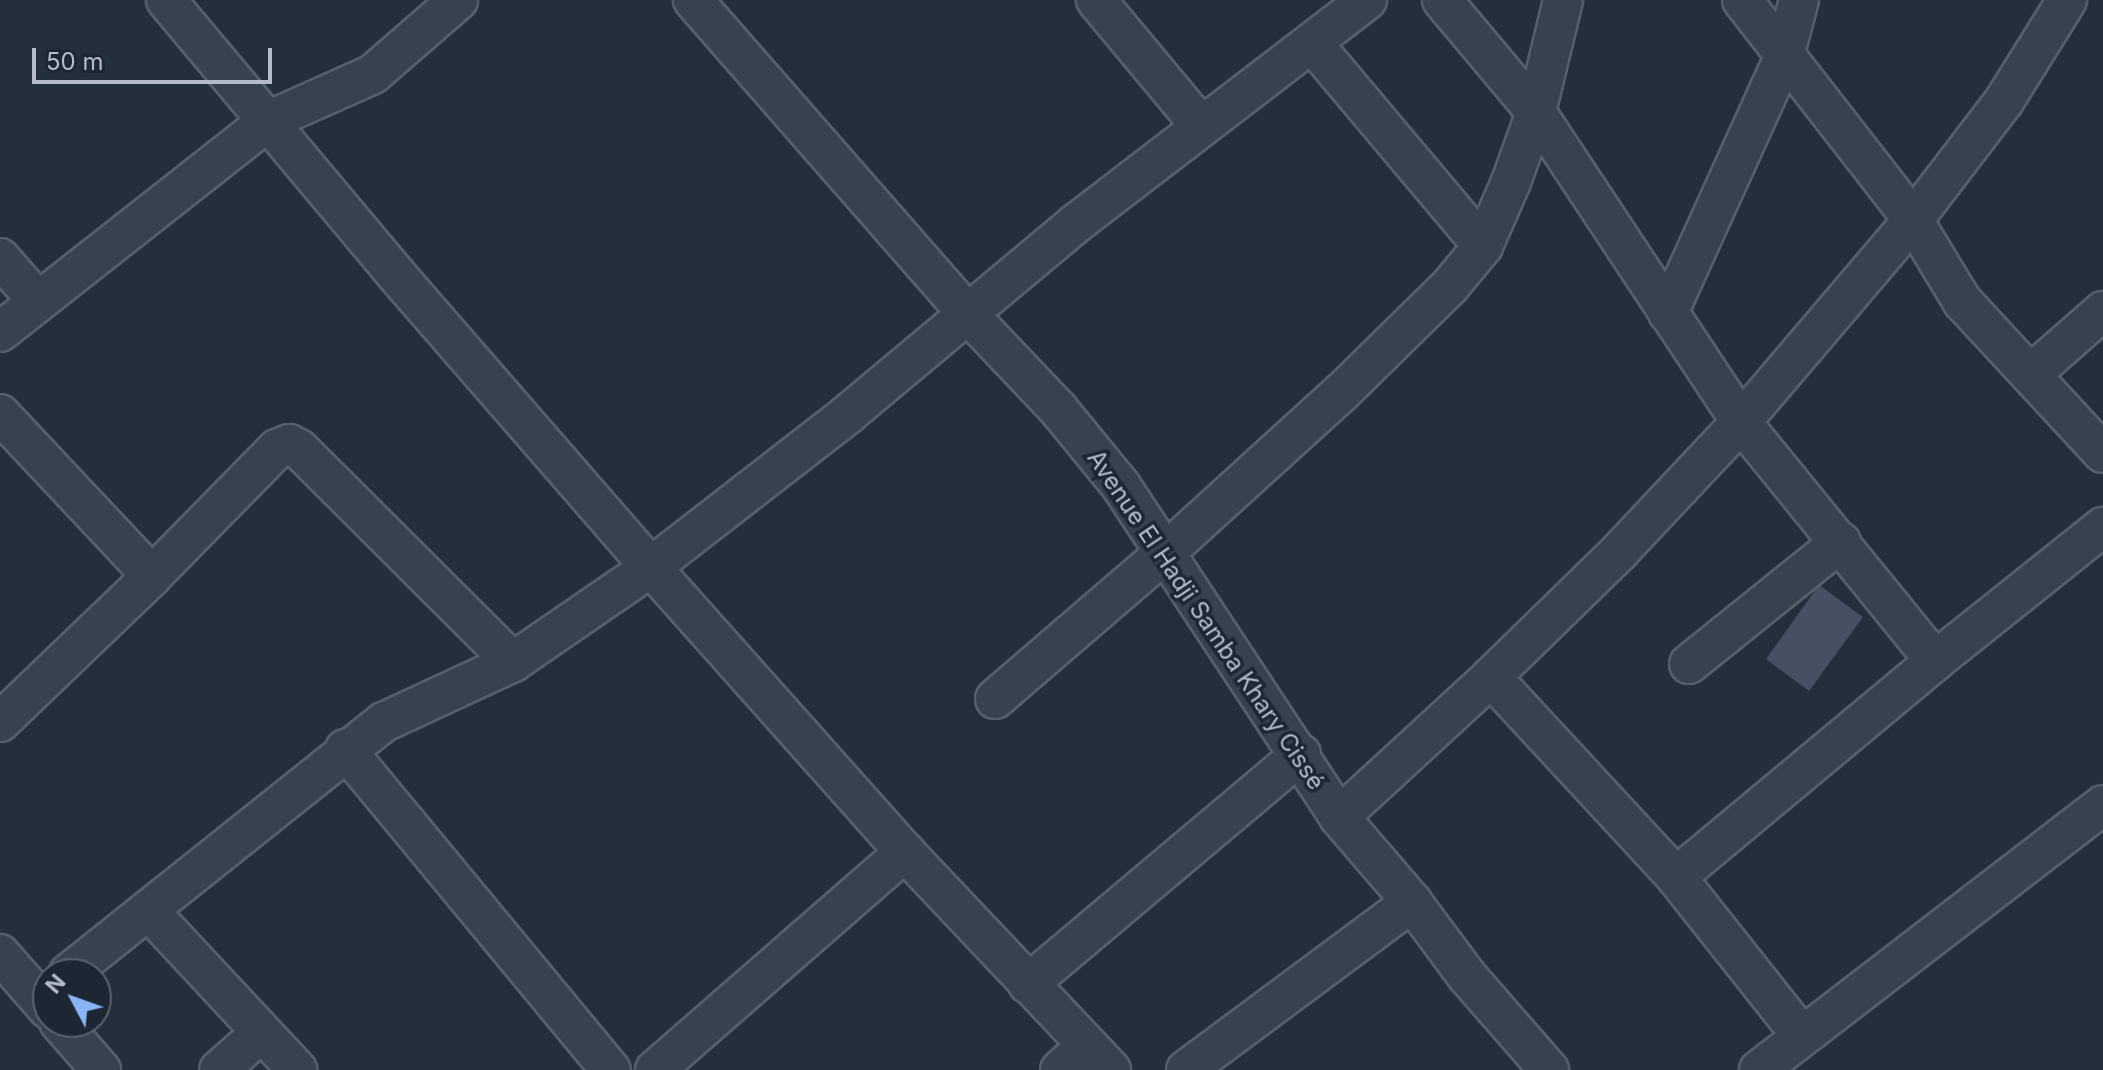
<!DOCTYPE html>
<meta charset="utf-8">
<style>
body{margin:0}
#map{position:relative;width:2103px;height:1070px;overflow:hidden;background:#242f3e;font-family:Inter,sans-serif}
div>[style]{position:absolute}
.building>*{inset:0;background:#455162}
.roads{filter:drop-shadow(2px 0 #565f6c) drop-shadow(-2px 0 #565f6c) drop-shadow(0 2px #565f6c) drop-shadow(0 -2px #565f6c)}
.minor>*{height:38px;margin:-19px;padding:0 19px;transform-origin:19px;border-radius:19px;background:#38414e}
span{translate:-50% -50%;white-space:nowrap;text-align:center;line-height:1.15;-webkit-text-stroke:7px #1d2633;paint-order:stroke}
.street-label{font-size:24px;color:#b4bcc9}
.north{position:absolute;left:32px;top:958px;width:80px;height:80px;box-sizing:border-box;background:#1d2633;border:2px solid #59626f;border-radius:50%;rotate:311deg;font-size:22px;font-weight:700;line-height:32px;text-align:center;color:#b4bcc9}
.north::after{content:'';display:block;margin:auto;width:28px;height:36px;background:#8ab4f8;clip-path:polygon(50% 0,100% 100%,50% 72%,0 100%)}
.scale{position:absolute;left:32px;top:48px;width:240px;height:36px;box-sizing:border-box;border:4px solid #b4bcc9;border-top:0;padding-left:10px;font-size:24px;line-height:28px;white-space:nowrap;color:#b4bcc9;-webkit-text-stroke:6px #1d2633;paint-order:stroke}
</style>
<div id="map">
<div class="building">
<i style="clip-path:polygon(1819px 585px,1863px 617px,1809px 691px,1766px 659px)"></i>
</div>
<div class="roads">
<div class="minor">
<i style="left:166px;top:0;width:356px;rotate:50deg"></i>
<i style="left:395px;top:273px;width:390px;rotate:49deg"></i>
<i style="left:651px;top:567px;width:382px;rotate:48.3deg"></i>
<i style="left:905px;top:852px;width:300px;rotate:46.6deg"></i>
<i style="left:693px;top:0;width:415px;rotate:48.8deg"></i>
<i style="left:966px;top:312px;width:134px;rotate:46.5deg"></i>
<i style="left:1058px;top:409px;width:99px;rotate:50.7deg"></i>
<i style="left:1121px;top:486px;width:396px;rotate:56.6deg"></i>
<i style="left:1339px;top:817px;width:112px;rotate:49.3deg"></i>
<i style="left:1412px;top:902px;width:92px;rotate:53.4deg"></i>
<i style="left:1467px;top:976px;width:125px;rotate:48.9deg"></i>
<i style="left:1096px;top:0;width:164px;rotate:50.2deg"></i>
<i style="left:1442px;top:0;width:146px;rotate:50deg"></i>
<i style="left:1536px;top:112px;width:372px;rotate:56.5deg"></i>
<i style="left:1741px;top:422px;width:308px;rotate:50.9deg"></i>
<i style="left:1742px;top:0;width:279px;rotate:52.1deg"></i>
<i style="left:1913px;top:220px;width:95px;rotate:58.8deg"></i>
<i style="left:1962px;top:301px;width:207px;rotate:47.2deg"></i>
<i style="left:1313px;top:44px;width:264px;rotate:49.9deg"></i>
<i style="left:0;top:258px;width:55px;rotate:48.7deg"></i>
<i style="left:1668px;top:313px;width:281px;rotate:-65.6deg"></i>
<i style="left:1784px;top:57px;width:59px;rotate:-75.3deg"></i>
<i style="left:0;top:332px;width:341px;rotate:-38.2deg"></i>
<i style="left:268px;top:121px;width:115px;rotate:-24.1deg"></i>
<i style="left:373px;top:74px;width:113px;rotate:-41deg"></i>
<i style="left:2031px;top:374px;width:96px;rotate:-41.2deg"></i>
<i style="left:0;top:414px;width:222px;rotate:46.8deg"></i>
<i style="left:1689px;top:664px;width:195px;rotate:-38.8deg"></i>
<i style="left:1491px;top:677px;width:272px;rotate:47.2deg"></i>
<i style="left:1676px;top:877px;width:203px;rotate:51.6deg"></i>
<i style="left:995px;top:699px;width:225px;rotate:-40.7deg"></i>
<i style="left:1166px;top:552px;width:236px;rotate:-42.3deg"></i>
<i style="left:1341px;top:393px;width:153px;rotate:-44.5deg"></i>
<i style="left:1450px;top:286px;width:52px;rotate:-50.5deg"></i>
<i style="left:1483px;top:246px;width:70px;rotate:-66.4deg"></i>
<i style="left:1511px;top:182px;width:74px;rotate:-70.3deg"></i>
<i style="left:1536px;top:112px;width:115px;rotate:-76.4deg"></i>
<i style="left:0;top:722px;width:211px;rotate:-43.8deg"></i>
<i style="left:152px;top:576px;width:178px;rotate:-45.5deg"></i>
<i style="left:277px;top:449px;width:13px;rotate:-23deg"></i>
<i style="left:289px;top:444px;width:11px;rotate:27deg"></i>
<i style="left:299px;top:449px;width:302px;rotate:44.9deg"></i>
<i style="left:345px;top:749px;width:417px;rotate:50.4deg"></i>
<i style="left:1339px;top:817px;width:207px;rotate:-42.6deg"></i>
<i style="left:1491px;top:677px;width:179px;rotate:-44.3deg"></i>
<i style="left:1619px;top:552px;width:178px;rotate:-46.8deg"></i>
<i style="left:1741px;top:422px;width:265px;rotate:-49.6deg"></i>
<i style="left:1913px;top:220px;width:150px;rotate:-52.6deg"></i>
<i style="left:2004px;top:101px;width:119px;rotate:-58deg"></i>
<i style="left:1676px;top:877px;width:337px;rotate:-39.8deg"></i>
<i style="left:1935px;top:661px;width:215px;rotate:-38.6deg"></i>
<i style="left:148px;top:910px;width:219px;rotate:47deg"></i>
<i style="left:0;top:954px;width:73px;rotate:48.9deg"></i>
<i style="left:68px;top:974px;width:404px;rotate:-38.6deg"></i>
<i style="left:384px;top:722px;width:142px;rotate:-24.9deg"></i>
<i style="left:513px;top:662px;width:168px;rotate:-34.5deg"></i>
<i style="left:651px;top:567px;width:249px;rotate:-37.8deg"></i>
<i style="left:848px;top:414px;width:296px;rotate:-39.9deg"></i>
<i style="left:1075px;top:224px;width:368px;rotate:-37.5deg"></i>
<i style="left:1028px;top:984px;width:357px;rotate:-40.1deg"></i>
<i style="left:59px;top:1022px;width:64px;rotate:48.8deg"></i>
<i style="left:219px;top:1070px;width:56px;rotate:-41.4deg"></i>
<i style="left:655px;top:1070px;width:332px;rotate:-41.1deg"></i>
<i style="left:1060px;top:1070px;width:36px;rotate:-42deg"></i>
<i style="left:1186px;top:1070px;width:282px;rotate:-36.6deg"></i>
<i style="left:1759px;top:1070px;width:434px;rotate:-37.6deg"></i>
</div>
</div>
<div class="street-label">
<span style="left:1206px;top:620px;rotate:56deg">Avenue El Hadji Samba Khary Cissé</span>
</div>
<div class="north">N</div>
<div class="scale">50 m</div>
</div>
